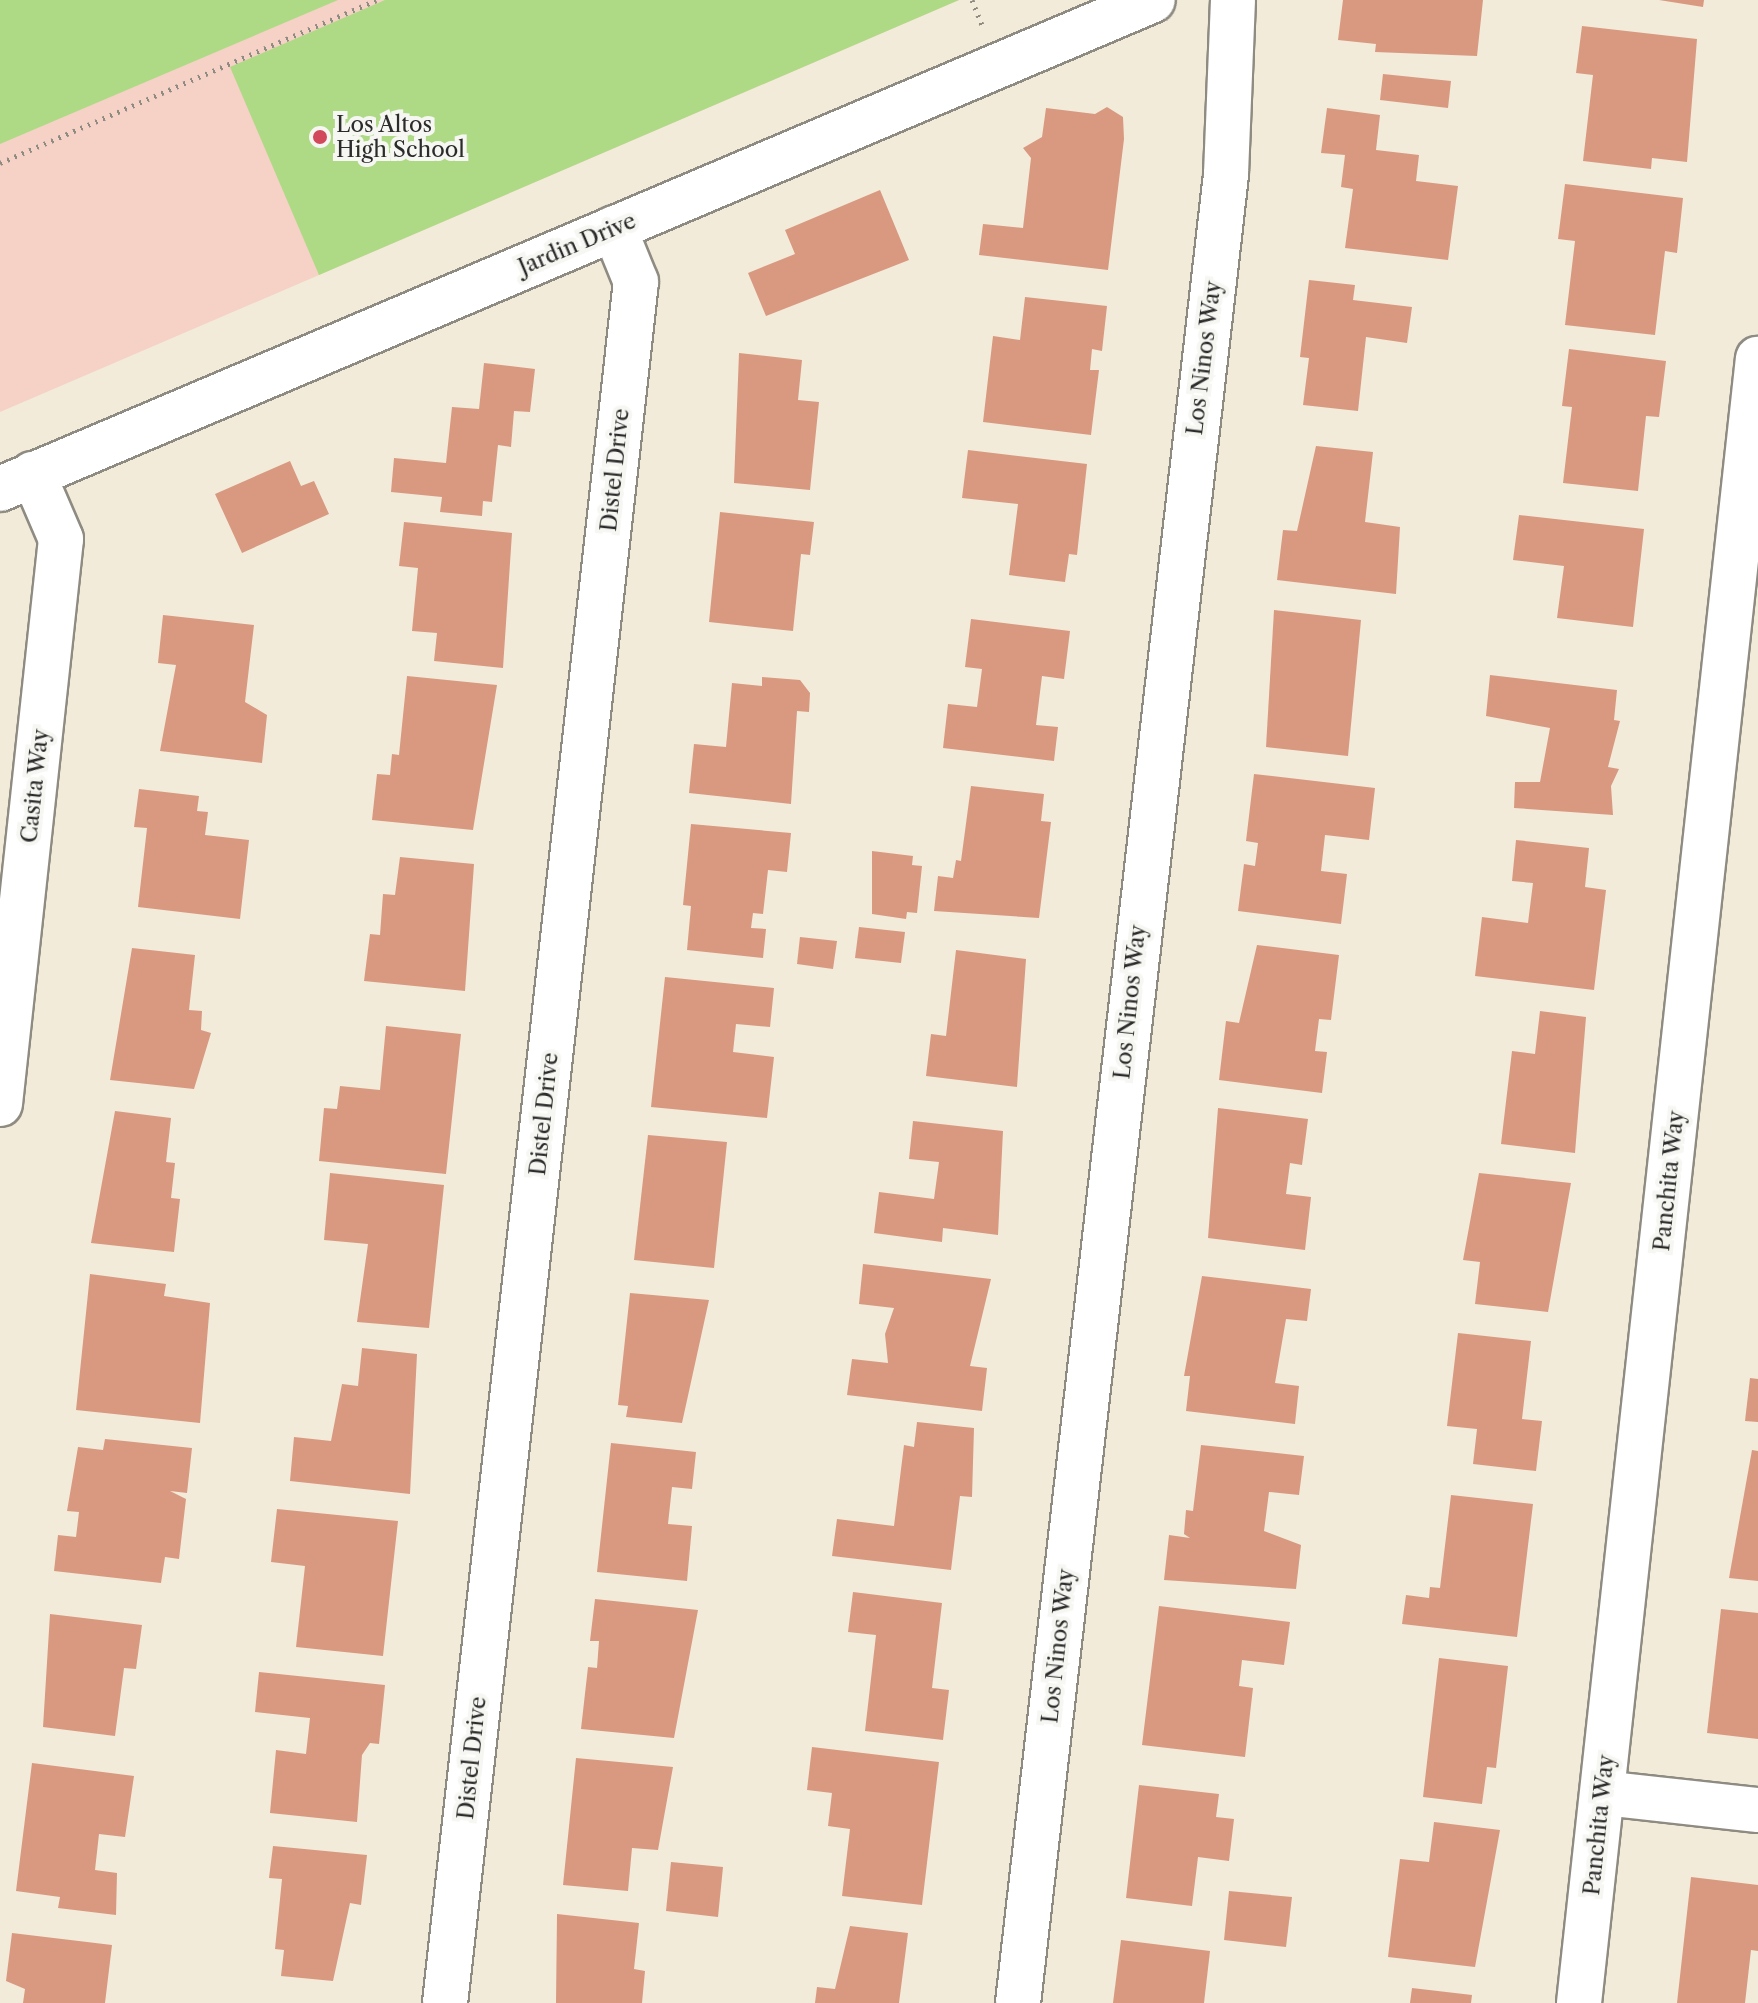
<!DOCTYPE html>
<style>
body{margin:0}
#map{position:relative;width:1758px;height:2003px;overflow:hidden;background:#f2ebd9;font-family:"Libre Caslon Text",serif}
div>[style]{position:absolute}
.built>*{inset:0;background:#f6d1c5}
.green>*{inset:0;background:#aeda86}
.building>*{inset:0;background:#d89980}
.path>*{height:5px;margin-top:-2.5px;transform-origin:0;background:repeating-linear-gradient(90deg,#8e8b82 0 2px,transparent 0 8px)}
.roads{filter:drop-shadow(2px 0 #8e8b82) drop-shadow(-2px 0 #8e8b82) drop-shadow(0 2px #8e8b82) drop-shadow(0 -2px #8e8b82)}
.minor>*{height:44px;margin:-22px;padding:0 22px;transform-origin:22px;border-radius:22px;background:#fff}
.dots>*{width:22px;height:22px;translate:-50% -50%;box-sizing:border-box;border:4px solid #f6f6f2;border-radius:50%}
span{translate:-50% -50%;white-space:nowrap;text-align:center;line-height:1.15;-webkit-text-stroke:8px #f6f6f2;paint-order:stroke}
.poi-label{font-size:22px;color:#2b2b2b}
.left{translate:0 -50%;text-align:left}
.street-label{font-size:22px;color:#2b2b2b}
</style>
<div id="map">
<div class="built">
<i style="clip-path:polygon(0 0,959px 0,0 412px)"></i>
</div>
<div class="green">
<i style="clip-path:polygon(0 0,338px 0,0 144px)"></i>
<i style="clip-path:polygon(385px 0,959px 0,319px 275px,230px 67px)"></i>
</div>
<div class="building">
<i style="clip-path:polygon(1343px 0,1483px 0,1477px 56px,1375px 52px,1376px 44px,1338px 40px)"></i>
<i style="clip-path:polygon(1659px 0,1704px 0,1703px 7px)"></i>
<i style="clip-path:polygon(1582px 26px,1697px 39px,1687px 162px,1652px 158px,1651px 169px,1583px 161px,1593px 75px,1576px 73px)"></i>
<i style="clip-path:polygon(1383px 74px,1451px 81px,1448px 108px,1380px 100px)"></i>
<i style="clip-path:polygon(1107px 107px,1123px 117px,1124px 139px,1108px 270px,979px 255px,983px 224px,1023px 228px,1031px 158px,1023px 148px,1042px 137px,1046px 108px,1095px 114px)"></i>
<i style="clip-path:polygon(1327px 108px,1380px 115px,1376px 150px,1419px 155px,1416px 181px,1458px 186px,1448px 260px,1345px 248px,1353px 189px,1341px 187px,1345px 155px,1321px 153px)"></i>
<i style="clip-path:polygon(1565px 184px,1683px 198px,1677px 253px,1665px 251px,1655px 335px,1565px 325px,1575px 241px,1558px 239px)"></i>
<i style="clip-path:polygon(880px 190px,909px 260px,766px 316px,748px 273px,795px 254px,785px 230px)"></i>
<i style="clip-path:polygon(1309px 280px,1355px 285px,1353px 300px,1412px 307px,1407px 343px,1366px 337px,1358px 411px,1303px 405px,1309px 358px,1300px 357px)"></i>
<i style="clip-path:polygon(1025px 297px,1107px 306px,1102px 351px,1092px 349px,1090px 370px,1099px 370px,1091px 435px,983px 422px,993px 336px,1020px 340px)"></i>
<i style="clip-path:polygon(1569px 349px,1666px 361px,1659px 417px,1646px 416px,1638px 491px,1563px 483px,1572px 407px,1562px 406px)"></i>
<i style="clip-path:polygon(739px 353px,802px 360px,798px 400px,819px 402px,810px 490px,734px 483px)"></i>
<i style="clip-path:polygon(484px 363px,535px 369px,530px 412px,514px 411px,511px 447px,498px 445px,492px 502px,483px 501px,482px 516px,440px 512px,442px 497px,391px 492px,394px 458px,446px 463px,452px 407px,479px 409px)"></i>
<i style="clip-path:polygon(1316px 446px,1373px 452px,1365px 522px,1400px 527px,1396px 594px,1277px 580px,1283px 530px,1297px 531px)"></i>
<i style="clip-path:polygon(968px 450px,1087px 464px,1077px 555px,1069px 554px,1065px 582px,1009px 575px,1018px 504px,962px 498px)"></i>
<i style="clip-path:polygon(290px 461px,301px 486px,314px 481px,329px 514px,242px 553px,215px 494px)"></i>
<i style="clip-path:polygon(720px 512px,814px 522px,810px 555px,801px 554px,793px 631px,709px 622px)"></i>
<i style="clip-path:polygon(1519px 515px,1644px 529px,1633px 627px,1557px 618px,1564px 566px,1513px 560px)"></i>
<i style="clip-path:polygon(404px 522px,512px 533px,503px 668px,434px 661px,437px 633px,412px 631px,418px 568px,399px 566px)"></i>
<i style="clip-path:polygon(1274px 610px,1361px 620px,1348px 756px,1266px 747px)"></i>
<i style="clip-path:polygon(163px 615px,254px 625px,245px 702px,267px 715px,262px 763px,160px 751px,176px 665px,158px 663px)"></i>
<i style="clip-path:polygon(971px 619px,1070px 631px,1064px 679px,1042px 676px,1036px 725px,1058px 727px,1054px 761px,943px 748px,948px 704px,977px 707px,982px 669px,965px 667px)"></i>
<i style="clip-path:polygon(1490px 675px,1617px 690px,1614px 720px,1620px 721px,1608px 767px,1619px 769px,1611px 786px,1613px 815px,1514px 808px,1515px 782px,1540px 782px,1550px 728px,1486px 716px)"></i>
<i style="clip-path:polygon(407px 676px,497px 685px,473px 830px,372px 820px,377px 774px,390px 775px,392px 754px,399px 755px)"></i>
<i style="clip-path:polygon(762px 677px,800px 680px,810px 693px,809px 712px,797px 711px,791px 804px,689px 793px,694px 744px,726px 747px,732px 683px,762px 686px)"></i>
<i style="clip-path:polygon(1254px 774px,1375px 788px,1369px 840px,1325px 835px,1321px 871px,1347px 874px,1341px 924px,1238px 911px,1244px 864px,1255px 866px,1258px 843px,1246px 841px)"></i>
<i style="clip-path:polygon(971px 786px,1044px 794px,1041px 821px,1051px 822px,1039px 918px,934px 911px,938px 876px,953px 878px,956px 860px,961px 861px)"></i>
<i style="clip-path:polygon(139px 789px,199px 796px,197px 811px,208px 812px,205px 835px,249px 840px,240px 919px,138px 907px,147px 828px,134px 827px)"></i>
<i style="clip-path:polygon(691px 824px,791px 833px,787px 872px,768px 870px,763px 914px,753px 913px,751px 928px,766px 929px,763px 958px,687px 950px,691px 906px,683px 905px)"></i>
<i style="clip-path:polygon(1516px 840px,1589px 848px,1585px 887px,1606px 890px,1594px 990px,1475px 976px,1482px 917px,1528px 923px,1533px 883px,1512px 881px)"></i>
<i style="clip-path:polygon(872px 851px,913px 856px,912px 865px,922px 866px,917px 913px,907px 912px,906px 919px,872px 914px)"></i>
<i style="clip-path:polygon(400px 857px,474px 864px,465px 991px,364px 981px,370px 934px,380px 935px,383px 894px,395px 895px)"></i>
<i style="clip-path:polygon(859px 927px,905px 932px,901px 963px,855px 958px)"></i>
<i style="clip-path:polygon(800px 937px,837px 941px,833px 969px,797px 964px)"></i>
<i style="clip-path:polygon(1257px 945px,1339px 955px,1331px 1020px,1319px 1019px,1315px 1051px,1327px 1052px,1322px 1093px,1219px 1080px,1226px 1021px,1239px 1023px)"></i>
<i style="clip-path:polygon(132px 948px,195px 955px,189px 1010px,202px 1011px,201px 1030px,211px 1033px,194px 1089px,110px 1080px)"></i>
<i style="clip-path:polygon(956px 950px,1026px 959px,1017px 1087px,926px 1076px,931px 1034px,946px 1036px)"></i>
<i style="clip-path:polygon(665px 977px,774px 988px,770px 1027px,736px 1024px,733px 1052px,774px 1057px,767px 1118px,651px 1107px)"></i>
<i style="clip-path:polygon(1540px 1011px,1586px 1017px,1575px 1153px,1501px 1144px,1512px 1051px,1535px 1054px)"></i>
<i style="clip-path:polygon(386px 1026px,461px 1034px,446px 1174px,319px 1161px,324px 1108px,337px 1109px,340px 1086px,380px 1090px)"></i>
<i style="clip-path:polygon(1218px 1108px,1308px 1119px,1302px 1165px,1290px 1163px,1286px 1194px,1311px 1197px,1305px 1250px,1208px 1238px)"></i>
<i style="clip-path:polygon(115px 1111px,171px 1118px,166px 1162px,175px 1163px,171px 1198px,180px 1199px,174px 1252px,91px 1243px)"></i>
<i style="clip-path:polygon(913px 1121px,1003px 1131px,998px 1235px,943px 1228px,942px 1242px,874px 1233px,879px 1192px,934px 1199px,939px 1162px,909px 1159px)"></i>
<i style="clip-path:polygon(648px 1135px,727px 1142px,714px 1268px,634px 1260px)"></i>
<i style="clip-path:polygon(330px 1173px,444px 1185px,429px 1328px,357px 1322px,368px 1244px,324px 1240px)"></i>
<i style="clip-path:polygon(1479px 1173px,1571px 1183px,1548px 1312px,1475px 1304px,1480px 1262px,1463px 1260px)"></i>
<i style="clip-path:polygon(863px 1264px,991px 1279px,970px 1366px,987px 1368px,982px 1411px,847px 1395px,852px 1359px,888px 1363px,885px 1334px,894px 1308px,859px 1304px)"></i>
<i style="clip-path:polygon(90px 1274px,166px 1284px,164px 1296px,210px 1303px,200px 1423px,76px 1410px)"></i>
<i style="clip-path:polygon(1202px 1276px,1311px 1289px,1307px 1321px,1286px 1319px,1275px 1383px,1299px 1386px,1295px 1424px,1186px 1411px,1190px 1376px,1184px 1376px)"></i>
<i style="clip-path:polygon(630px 1293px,709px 1300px,682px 1423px,626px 1417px,628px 1406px,618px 1405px)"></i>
<i style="clip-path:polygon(1458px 1333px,1531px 1341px,1522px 1419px,1542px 1421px,1536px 1471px,1473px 1464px,1477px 1429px,1447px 1426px)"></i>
<i style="clip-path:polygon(362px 1348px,417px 1354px,410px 1494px,290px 1481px,294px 1437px,331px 1441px,342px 1384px,358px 1386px)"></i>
<i style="clip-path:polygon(1750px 1378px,1758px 1379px,1758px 1422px,1745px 1421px)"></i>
<i style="clip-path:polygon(917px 1422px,974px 1428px,972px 1497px,960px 1496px,951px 1570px,832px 1556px,837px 1519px,894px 1526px,904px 1445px,914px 1447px)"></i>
<i style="clip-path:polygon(105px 1439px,192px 1448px,187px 1493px,170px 1491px,186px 1499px,179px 1559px,165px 1557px,161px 1583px,54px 1571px,58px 1535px,76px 1537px,79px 1512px,67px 1511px,78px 1447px,103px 1450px)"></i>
<i style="clip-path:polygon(611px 1443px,696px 1452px,692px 1489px,672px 1487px,668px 1524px,692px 1526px,687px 1581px,597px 1572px)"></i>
<i style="clip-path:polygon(1201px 1445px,1304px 1456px,1299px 1495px,1269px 1492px,1264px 1531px,1301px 1545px,1296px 1589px,1164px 1580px,1169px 1535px,1190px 1538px,1184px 1534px,1186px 1510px,1193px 1511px)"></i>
<i style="clip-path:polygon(1752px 1450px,1758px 1451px,1758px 1581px,1729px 1578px)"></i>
<i style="clip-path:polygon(1451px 1495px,1533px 1504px,1517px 1637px,1402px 1624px,1406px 1595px,1429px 1598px,1430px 1587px,1440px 1588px)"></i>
<i style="clip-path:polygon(277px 1509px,398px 1521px,383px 1656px,296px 1647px,305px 1566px,271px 1562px)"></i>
<i style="clip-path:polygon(853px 1592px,942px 1603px,932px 1688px,949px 1690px,943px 1740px,865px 1731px,876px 1635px,848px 1632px)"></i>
<i style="clip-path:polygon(595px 1599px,698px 1610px,674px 1738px,581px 1729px,588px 1667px,597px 1668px,599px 1641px,590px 1641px)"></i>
<i style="clip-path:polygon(1159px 1606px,1290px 1622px,1284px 1665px,1242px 1660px,1239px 1686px,1253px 1688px,1245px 1757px,1142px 1745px)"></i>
<i style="clip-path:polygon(1721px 1609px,1758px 1613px,1758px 1739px,1707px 1733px)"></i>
<i style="clip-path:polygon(50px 1614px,142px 1625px,136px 1669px,124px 1668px,115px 1736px,43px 1727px)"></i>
<i style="clip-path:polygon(1439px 1658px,1508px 1666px,1496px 1768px,1487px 1767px,1482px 1804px,1423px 1797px)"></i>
<i style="clip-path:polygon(259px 1672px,385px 1685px,379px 1744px,370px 1743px,362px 1755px,357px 1822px,270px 1813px,276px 1750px,306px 1754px,310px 1718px,255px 1712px)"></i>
<i style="clip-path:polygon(812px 1747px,939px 1762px,922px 1905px,842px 1896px,850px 1829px,828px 1826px,832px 1793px,807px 1790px)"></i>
<i style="clip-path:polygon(576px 1758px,673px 1767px,658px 1850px,632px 1848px,628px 1891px,563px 1885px)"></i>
<i style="clip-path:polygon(32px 1763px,134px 1776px,125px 1837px,99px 1834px,95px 1870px,117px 1873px,116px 1915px,58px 1908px,60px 1897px,16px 1891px)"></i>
<i style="clip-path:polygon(1139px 1785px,1219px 1794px,1216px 1817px,1234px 1819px,1229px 1861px,1198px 1857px,1192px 1906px,1126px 1898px)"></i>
<i style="clip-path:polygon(1434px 1822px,1500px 1830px,1475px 1967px,1388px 1957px,1400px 1859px,1429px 1862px)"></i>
<i style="clip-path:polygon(273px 1846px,367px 1855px,361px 1905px,350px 1903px,333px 1981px,281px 1976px,284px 1950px,275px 1949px,282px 1879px,269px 1878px)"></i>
<i style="clip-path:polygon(671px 1862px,723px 1867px,718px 1917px,666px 1911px)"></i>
<i style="clip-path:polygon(1691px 1877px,1758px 1885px,1758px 1951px,1751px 1950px,1745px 2003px,1677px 2003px)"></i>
<i style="clip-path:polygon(1229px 1891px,1292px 1897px,1286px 1947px,1224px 1940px)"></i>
<i style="clip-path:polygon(557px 1914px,639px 1923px,634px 1969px,645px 1971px,642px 2003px,556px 2003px)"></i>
<i style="clip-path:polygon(850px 1926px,908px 1933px,899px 2003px,815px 2003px,817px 1987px,835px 1989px)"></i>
<i style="clip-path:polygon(12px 1933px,112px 1945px,105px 2003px,23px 2003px,25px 1989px,6px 1981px)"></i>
<i style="clip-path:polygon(1121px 1940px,1210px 1951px,1204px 2003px,1113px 2003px)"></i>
<i style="clip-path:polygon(1412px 1988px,1472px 1995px,1471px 2003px,1410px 2003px)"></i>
</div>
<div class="path">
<i style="left:972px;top:0;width:31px;rotate:68deg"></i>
<i style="left:0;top:163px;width:410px;rotate:-23.4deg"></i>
</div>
<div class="roads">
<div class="minor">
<i style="left:0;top:489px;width:1252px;rotate:-22.98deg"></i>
<i style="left:0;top:1104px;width:568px;rotate:-83.84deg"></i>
<i style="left:61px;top:539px;width:71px;rotate:-113.3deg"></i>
<i style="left:1603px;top:1793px;width:156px;rotate:6.3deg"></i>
<i style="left:445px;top:2003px;width:1732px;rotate:-83.67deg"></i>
<i style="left:636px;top:282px;width:58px;rotate:-112.2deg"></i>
<i style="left:1018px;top:2003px;width:1841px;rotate:-83.51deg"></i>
<i style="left:1226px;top:174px;width:174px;rotate:-87.7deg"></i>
<i style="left:1579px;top:2003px;width:1654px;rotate:-83.79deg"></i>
</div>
</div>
<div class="dots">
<i style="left:320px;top:137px;background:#d1495b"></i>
</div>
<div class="poi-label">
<span class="left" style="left:336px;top:137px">Los Altos<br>High School</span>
</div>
<div class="street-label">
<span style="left:577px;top:244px;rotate:-23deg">Jardin Drive</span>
<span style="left:1204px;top:358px;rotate:-83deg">Los Ninos Way</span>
<span style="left:615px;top:470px;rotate:-84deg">Distel Drive</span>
<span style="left:35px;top:786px;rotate:-84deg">Casita Way</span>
<span style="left:1130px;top:1002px;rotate:-84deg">Los Ninos Way</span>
<span style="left:544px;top:1114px;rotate:-84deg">Distel Drive</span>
<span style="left:1669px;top:1181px;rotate:-84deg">Panchita Way</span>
<span style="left:1058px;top:1646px;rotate:-84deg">Los Ninos Way</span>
<span style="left:472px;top:1758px;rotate:-84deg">Distel Drive</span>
<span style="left:1599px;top:1825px;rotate:-84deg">Panchita Way</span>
</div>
</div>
